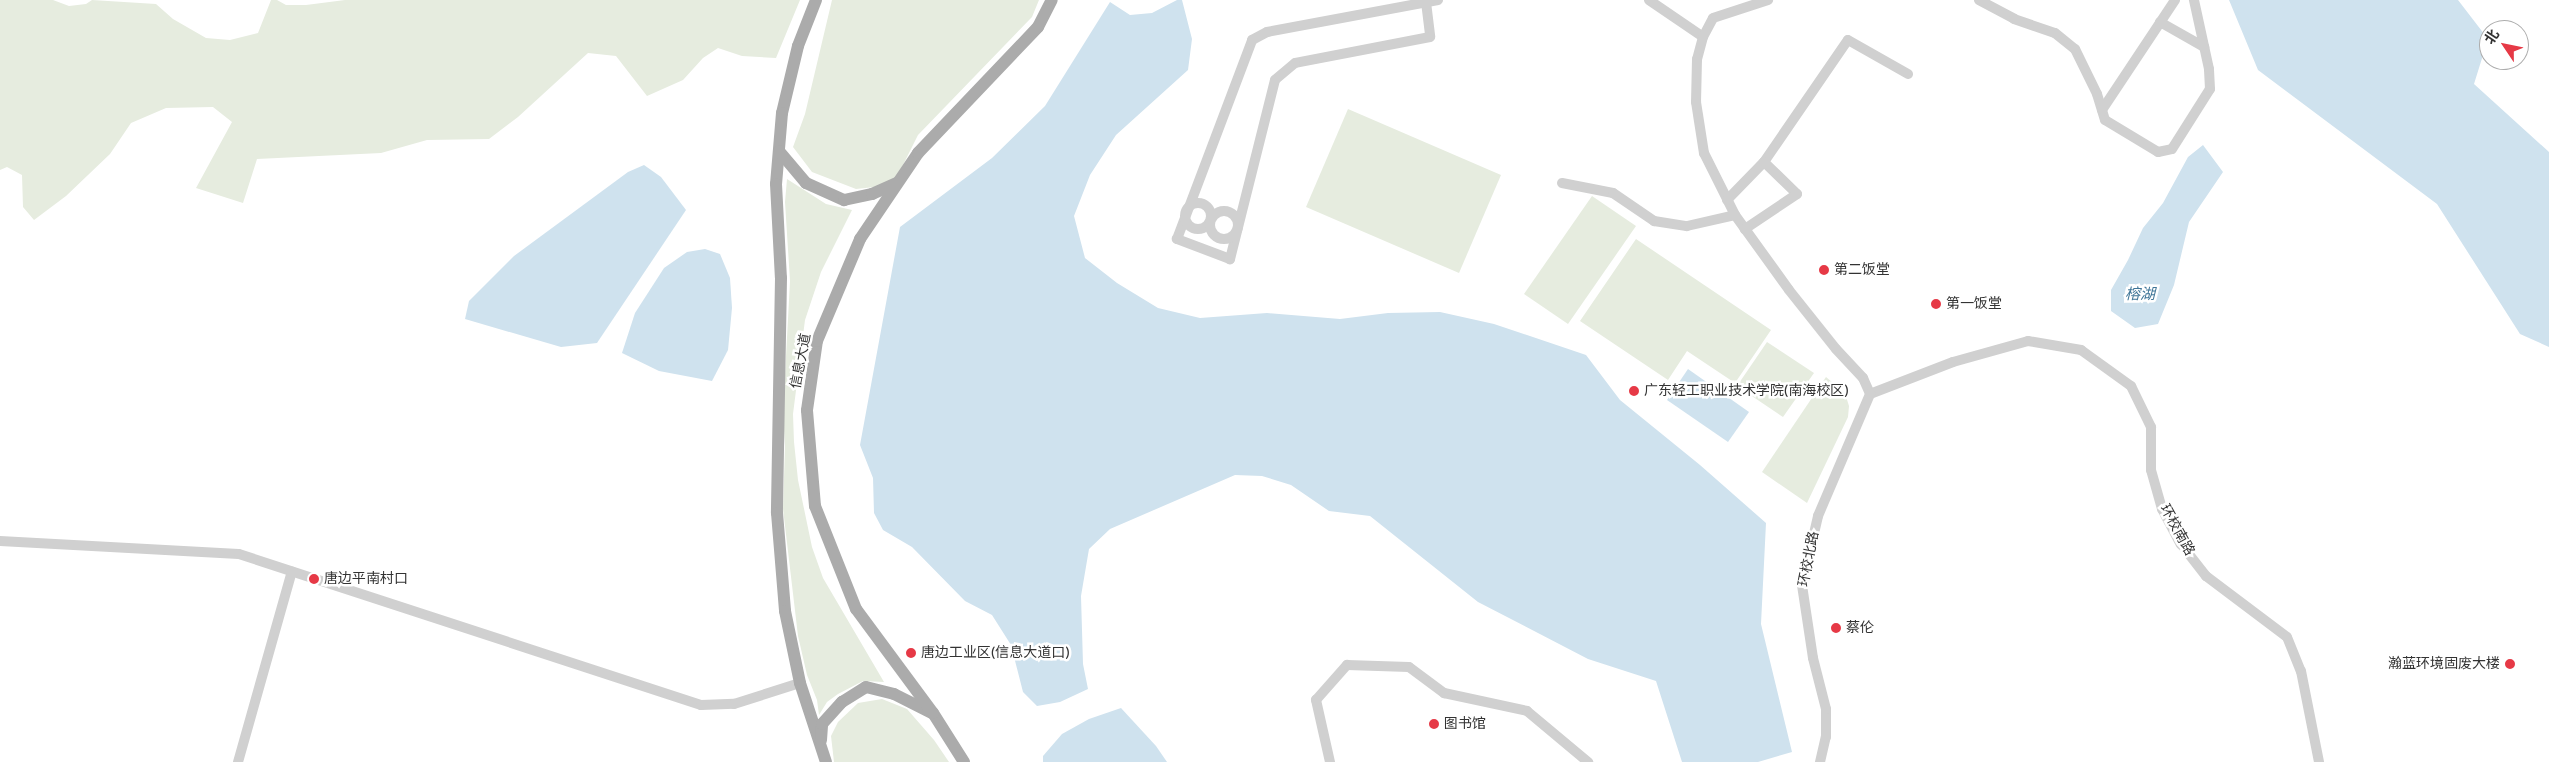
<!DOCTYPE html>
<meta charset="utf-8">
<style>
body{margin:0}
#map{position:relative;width:2549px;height:762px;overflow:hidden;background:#fff;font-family:"Varela Round","Noto Sans SC",sans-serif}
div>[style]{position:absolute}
.green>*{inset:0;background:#e6ecdf}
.water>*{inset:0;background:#cfe2ee}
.minor>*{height:10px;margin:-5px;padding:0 5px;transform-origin:5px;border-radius:5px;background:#d0d0d0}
.minor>.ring{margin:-5px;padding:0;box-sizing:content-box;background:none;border:10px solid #d0d0d0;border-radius:50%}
.major>*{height:12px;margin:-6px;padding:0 6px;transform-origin:6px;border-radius:6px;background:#ababab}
.dots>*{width:14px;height:14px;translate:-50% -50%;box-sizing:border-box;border:2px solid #fff;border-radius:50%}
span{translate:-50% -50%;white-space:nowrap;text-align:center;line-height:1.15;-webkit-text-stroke:5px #fff;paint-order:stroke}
.poi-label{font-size:14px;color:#333}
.left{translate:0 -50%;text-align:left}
.right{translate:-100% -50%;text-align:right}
.street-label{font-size:14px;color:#333}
.water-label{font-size:15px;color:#3f7597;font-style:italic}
.north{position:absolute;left:2479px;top:20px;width:50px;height:50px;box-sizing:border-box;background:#fff;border:1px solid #adadad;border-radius:50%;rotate:304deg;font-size:14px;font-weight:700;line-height:20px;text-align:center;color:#333}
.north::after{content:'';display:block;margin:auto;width:18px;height:22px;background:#e63946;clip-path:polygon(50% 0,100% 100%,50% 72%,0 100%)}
</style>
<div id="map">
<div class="green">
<i style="clip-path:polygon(0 0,53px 0,69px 6px,86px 4px,92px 0,156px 4px,173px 19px,206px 38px,230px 40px,258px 33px,271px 0,277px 0,286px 5px,306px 5px,345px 0,800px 0,776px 58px,742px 56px,718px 48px,703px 58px,683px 80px,647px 96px,616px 56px,588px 53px,518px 117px,489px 139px,427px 140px,381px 153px,257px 159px,243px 203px,196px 188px,232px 122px,213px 107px,166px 108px,131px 123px,110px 154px,66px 196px,34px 220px,23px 207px,22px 175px,7px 167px,0 170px)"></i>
<i style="clip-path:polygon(832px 0,1039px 0,1032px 17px,918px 135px,893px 185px,856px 189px,812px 172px,793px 147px,805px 114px)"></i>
<i style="clip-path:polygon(1348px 109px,1501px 175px,1459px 273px,1306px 207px)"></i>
<i style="clip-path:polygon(787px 179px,826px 204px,852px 210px,821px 272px,805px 320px,793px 414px,794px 442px,798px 480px,812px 547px,823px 578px,884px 682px,863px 681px,838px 694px,827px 702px,819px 715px,817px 700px,807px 675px,798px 636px,783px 509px,785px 446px,783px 413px,790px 281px,785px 202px)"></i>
<i style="clip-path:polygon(1592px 196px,1636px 226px,1568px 324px,1524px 294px)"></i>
<i style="clip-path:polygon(1636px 239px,1771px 330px,1735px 383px,1687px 351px,1668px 380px,1580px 321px)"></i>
<i style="clip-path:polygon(1767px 342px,1814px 373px,1783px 417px,1737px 386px)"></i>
<i style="clip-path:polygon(1826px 377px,1845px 393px,1849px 406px,1848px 417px,1807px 503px,1762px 472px)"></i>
<i style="clip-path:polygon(882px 699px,907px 709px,934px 740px,949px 762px,834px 762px,831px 736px,838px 722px,858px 703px)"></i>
</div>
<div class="water">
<i style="clip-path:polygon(1177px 0,1182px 0,1192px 39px,1188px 70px,1116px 135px,1090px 175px,1074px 216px,1085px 258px,1117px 283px,1158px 308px,1200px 318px,1267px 313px,1340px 319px,1388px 313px,1440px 312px,1494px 324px,1586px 355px,1620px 400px,1700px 465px,1766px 523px,1761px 624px,1792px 752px,1758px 762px,1682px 762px,1656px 681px,1588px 659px,1478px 602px,1370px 516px,1329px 511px,1291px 485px,1262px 476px,1235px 475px,1110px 529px,1089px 549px,1081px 596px,1083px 664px,1088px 689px,1060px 702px,1037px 706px,1023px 692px,1011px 645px,992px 615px,965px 601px,912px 547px,883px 530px,874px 513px,873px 478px,860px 445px,900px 227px,992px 158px,1045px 106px,1110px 2px,1130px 15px,1152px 13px)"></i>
<i style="clip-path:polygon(2229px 0,2458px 0,2488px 39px,2474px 84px,2549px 152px,2549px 347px,2520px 334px,2437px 204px,2258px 70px)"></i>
<i style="clip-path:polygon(2203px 145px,2223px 172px,2189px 222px,2174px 285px,2158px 324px,2135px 328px,2111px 311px,2111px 290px,2128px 260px,2143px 228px,2163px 203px,2188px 157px)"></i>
<i style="clip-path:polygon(644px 165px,661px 177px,686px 210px,597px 343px,561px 347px,465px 319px,469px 301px,514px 256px,628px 172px)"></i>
<i style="clip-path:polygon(705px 249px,720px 254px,730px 278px,732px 308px,728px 350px,712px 381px,659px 371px,622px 353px,635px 313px,664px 268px,687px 252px)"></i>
<i style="clip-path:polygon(1688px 369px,1749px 412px,1728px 442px,1667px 400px)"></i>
<i style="clip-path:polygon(1121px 708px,1156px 746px,1167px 762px,1043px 762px,1043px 756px,1062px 734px,1089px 719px)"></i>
</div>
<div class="minor">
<i style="left:1649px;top:0;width:65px;rotate:34.4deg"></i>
<i style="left:1703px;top:37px;width:23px;rotate:105deg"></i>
<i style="left:1697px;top:59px;width:43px;rotate:91.3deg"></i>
<i style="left:1696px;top:102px;width:52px;rotate:81.1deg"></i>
<i style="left:1704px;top:153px;width:69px;rotate:63.4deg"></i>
<i style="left:1735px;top:215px;width:92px;rotate:54.2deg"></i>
<i style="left:1789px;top:290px;width:75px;rotate:51.5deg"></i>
<i style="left:1836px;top:349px;width:40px;rotate:47deg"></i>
<i style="left:1863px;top:378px;width:17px;rotate:66deg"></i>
<i style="left:1979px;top:0;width:40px;rotate:28deg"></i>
<i style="left:2014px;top:19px;width:43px;rotate:18.9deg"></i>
<i style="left:2055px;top:33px;width:26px;rotate:39deg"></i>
<i style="left:2075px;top:49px;width:50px;rotate:63.9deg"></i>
<i style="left:2097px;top:94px;width:27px;rotate:73deg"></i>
<i style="left:2105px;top:120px;width:62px;rotate:31.1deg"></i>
<i style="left:2158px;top:152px;width:14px;rotate:-12deg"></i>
<i style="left:2172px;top:149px;width:71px;rotate:-57.7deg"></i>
<i style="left:2210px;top:89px;width:20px;rotate:-93deg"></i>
<i style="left:2209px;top:69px;width:71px;rotate:-102.3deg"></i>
<i style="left:1426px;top:2px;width:35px;rotate:83deg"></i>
<i style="left:1430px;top:37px;width:137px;rotate:169.1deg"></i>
<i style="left:1295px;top:63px;width:26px;rotate:140deg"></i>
<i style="left:1275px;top:80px;width:185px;rotate:104.1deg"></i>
<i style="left:1230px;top:259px;width:57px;rotate:-159.3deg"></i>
<i style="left:1177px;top:239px;width:213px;rotate:-69.3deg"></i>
<i style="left:1252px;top:40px;width:17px;rotate:-28deg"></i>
<i style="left:1267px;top:32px;width:174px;rotate:-10.6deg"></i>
<i style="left:2160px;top:22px;width:51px;rotate:29.6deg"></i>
<i style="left:1703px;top:37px;width:21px;rotate:-62deg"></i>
<i style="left:1713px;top:18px;width:58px;rotate:-18.1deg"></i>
<i style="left:2102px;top:110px;width:132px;rotate:-56.4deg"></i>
<i style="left:1764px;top:162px;width:148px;rotate:-55.5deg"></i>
<i style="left:1848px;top:40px;width:69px;rotate:29.5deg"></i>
<i style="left:1562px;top:183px;width:52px;rotate:11.1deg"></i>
<i style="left:1613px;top:193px;width:50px;rotate:34.3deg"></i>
<i style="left:1654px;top:221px;width:33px;rotate:9deg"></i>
<i style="left:1687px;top:226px;width:49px;rotate:-12.9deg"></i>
<i style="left:1727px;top:200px;width:53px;rotate:-45.8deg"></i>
<i style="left:1764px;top:162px;width:46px;rotate:44.1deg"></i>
<i style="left:1797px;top:194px;width:63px;rotate:146.1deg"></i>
<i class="ring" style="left:1185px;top:203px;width:16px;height:16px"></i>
<i class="ring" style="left:1210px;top:211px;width:18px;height:18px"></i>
<i style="left:1870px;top:394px;width:89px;rotate:-21.1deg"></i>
<i style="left:1953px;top:362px;width:78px;rotate:-15.6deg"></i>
<i style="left:2028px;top:341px;width:54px;rotate:9.6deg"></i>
<i style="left:2081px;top:350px;width:62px;rotate:35.8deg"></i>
<i style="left:2131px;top:386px;width:46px;rotate:64deg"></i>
<i style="left:2151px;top:427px;width:43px;rotate:90deg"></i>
<i style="left:2151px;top:470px;width:41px;rotate:74.2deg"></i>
<i style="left:2162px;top:509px;width:40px;rotate:62deg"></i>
<i style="left:2181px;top:544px;width:41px;rotate:52deg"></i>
<i style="left:2206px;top:576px;width:101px;rotate:37deg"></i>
<i style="left:2287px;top:637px;width:37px;rotate:68deg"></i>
<i style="left:2301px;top:671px;width:93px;rotate:78.8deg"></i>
<i style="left:0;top:541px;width:239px;rotate:3.1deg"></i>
<i style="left:239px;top:554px;width:486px;rotate:18.1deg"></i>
<i style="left:701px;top:705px;width:33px;rotate:-2deg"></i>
<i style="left:734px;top:704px;width:69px;rotate:-17.7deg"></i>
<i style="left:238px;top:762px;width:198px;rotate:-74.2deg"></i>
<i style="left:1330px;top:762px;width:64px;rotate:-102.7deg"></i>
<i style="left:1316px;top:700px;width:47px;rotate:-48.5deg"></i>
<i style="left:1347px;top:665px;width:62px;rotate:1.8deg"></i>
<i style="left:1409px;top:667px;width:44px;rotate:36.6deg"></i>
<i style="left:1444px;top:693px;width:85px;rotate:12.2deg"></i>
<i style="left:1527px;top:711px;width:80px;rotate:39.9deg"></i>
<i style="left:1820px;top:762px;width:26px;rotate:-77deg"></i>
<i style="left:1826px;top:737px;width:28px;rotate:-90deg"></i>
<i style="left:1826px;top:709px;width:53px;rotate:-104.3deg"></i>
<i style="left:1813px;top:658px;width:74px;rotate:-98.6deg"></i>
<i style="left:1802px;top:585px;width:71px;rotate:-76.9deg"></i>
<i style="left:1818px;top:516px;width:133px;rotate:-66.9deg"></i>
</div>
<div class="major">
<i style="left:816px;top:0;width:49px;rotate:111.4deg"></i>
<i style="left:798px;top:46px;width:69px;rotate:103.4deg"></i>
<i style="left:782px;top:113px;width:71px;rotate:94.8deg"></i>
<i style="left:776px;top:184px;width:94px;rotate:87deg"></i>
<i style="left:781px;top:278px;width:235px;rotate:91deg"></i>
<i style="left:777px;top:513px;width:98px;rotate:85.3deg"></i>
<i style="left:785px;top:611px;width:74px;rotate:78.2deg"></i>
<i style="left:800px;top:683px;width:83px;rotate:71.8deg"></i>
<i style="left:779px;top:151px;width:42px;rotate:49.8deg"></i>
<i style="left:806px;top:183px;width:42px;rotate:24.1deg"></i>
<i style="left:844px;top:200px;width:29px;rotate:-12deg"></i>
<i style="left:872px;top:194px;width:27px;rotate:-24deg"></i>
<i style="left:821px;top:740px;width:16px;rotate:-86deg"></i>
<i style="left:822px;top:724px;width:30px;rotate:-48deg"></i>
<i style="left:842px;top:702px;width:28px;rotate:-32deg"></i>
<i style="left:866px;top:687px;width:29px;rotate:14deg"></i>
<i style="left:894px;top:694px;width:42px;rotate:26.6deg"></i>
<i style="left:964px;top:762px;width:58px;rotate:-122.3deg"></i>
<i style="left:933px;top:713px;width:129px;rotate:-126.5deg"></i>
<i style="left:856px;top:609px;width:111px;rotate:-111.7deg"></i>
<i style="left:815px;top:506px;width:96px;rotate:-94.8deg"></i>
<i style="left:807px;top:410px;width:70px;rotate:-81.8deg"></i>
<i style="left:817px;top:341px;width:111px;rotate:-67.1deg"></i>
<i style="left:860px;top:239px;width:104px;rotate:-56deg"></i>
<i style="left:918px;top:153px;width:174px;rotate:-46.4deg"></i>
<i style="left:1038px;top:27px;width:30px;rotate:-63deg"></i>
</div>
<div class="dots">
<i style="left:1824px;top:270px;background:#e63946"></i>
<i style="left:1936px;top:304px;background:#e63946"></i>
<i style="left:1634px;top:391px;background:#e63946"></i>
<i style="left:314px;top:579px;background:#e63946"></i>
<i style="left:1836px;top:628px;background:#e63946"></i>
<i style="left:911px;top:653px;background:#e63946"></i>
<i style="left:2510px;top:664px;background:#e63946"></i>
<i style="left:1434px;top:724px;background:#e63946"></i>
</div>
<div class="poi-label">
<span class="left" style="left:1834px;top:270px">第二饭堂</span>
<span class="left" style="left:1946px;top:304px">第一饭堂</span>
<span class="left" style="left:1644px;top:391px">广东轻工职业技术学院(南海校区)</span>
<span class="left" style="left:324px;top:579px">唐边平南村口</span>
<span class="left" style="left:1846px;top:628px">蔡伦</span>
<span class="left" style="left:921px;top:653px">唐边工业区(信息大道口)</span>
<span class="right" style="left:2500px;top:664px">瀚蓝环境固废大楼</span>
<span class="left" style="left:1444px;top:724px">图书馆</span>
</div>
<div class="street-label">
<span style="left:801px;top:361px;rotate:-79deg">信息大道</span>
<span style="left:2177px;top:530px;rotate:61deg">环校南路</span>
<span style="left:1809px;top:559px;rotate:-79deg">环校北路</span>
</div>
<div class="water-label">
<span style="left:2140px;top:295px">榕湖</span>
</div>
<div class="north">北</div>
</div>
